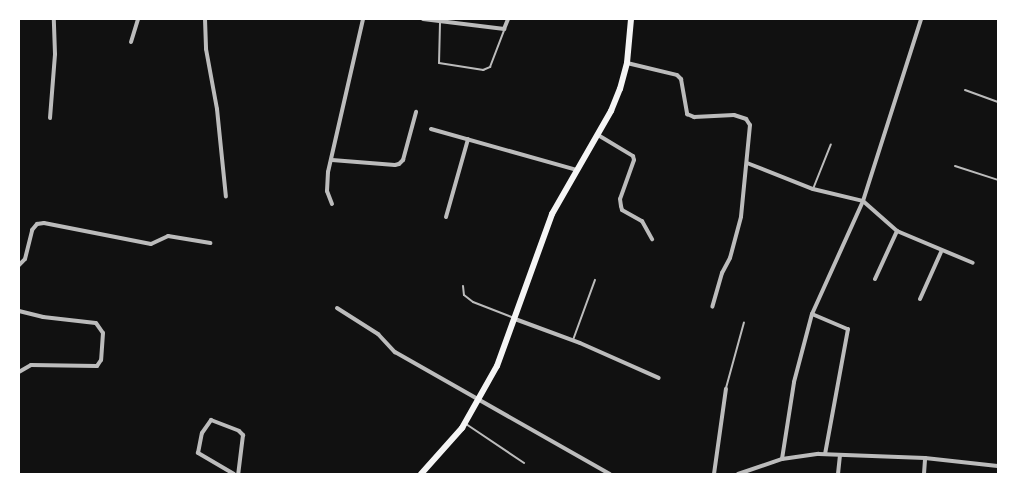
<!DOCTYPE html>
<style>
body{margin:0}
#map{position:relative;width:1017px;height:493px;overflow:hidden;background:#111;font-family:"Asap Condensed",sans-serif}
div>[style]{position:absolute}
.service>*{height:2px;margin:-1px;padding:0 1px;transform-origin:1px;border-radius:1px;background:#bcbcbc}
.minor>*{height:4px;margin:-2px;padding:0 2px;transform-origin:2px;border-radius:2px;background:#bcbcbc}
.secondary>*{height:6px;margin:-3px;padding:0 3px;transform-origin:3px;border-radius:3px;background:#f5f5f5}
span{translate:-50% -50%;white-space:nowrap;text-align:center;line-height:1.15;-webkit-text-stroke:3px #fff;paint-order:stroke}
.frame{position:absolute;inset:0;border:20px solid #fff;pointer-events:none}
</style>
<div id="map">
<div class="service">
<i style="left:440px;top:23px;width:40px;rotate:91.4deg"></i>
<i style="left:439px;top:63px;width:45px;rotate:9deg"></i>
<i style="left:483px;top:70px;width:8px;rotate:-23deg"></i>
<i style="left:490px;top:67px;width:40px;rotate:-69deg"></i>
<i style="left:965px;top:90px;width:35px;rotate:20deg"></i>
<i style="left:955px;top:166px;width:45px;rotate:18deg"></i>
<i style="left:813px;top:189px;width:48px;rotate:-68.2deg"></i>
<i style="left:463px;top:286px;width:9px;rotate:84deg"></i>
<i style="left:464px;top:295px;width:11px;rotate:38deg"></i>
<i style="left:473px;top:302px;width:44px;rotate:21.3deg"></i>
<i style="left:573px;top:340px;width:64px;rotate:-69.9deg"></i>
<i style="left:726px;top:388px;width:68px;rotate:-74.7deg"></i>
<i style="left:466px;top:424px;width:70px;rotate:33.9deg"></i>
</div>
<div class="minor">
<i style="left:205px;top:19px;width:30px;rotate:88deg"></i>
<i style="left:206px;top:49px;width:61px;rotate:79.6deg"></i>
<i style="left:217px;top:109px;width:88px;rotate:84.2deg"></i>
<i style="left:423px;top:19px;width:82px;rotate:7deg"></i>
<i style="left:504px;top:29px;width:11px;rotate:-68deg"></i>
<i style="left:131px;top:42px;width:24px;rotate:-73deg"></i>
<i style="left:627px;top:63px;width:51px;rotate:13.5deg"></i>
<i style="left:677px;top:75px;width:6px;rotate:45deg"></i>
<i style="left:681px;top:79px;width:36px;rotate:80deg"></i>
<i style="left:687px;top:114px;width:8px;rotate:23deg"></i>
<i style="left:694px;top:117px;width:40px;rotate:-2.9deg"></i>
<i style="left:734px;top:115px;width:13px;rotate:18deg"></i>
<i style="left:746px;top:119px;width:7px;rotate:56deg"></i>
<i style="left:750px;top:125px;width:92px;rotate:95.6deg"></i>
<i style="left:741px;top:217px;width:42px;rotate:105deg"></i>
<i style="left:730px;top:258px;width:17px;rotate:118deg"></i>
<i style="left:722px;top:273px;width:35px;rotate:106deg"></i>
<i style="left:50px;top:118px;width:64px;rotate:-85.5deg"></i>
<i style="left:55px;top:54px;width:35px;rotate:-92deg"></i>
<i style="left:431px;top:129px;width:152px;rotate:15.7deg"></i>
<i style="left:598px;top:135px;width:41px;rotate:31deg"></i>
<i style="left:633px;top:156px;width:4px;rotate:76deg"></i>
<i style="left:634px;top:160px;width:41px;rotate:109.7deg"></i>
<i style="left:620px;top:199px;width:7px;rotate:82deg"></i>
<i style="left:621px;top:206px;width:4px;rotate:76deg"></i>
<i style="left:622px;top:210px;width:23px;rotate:29deg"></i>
<i style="left:642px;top:221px;width:21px;rotate:61deg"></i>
<i style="left:332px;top:160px;width:63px;rotate:4.5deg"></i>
<i style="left:395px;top:165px;width:4px;rotate:-14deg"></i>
<i style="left:399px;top:164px;width:6px;rotate:-45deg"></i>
<i style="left:403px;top:160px;width:50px;rotate:-74.8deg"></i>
<i style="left:747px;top:163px;width:71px;rotate:21.5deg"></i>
<i style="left:813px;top:189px;width:51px;rotate:13.5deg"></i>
<i style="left:863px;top:201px;width:45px;rotate:41.4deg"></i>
<i style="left:897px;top:231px;width:82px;rotate:22.8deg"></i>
<i style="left:332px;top:204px;width:14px;rotate:-111deg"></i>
<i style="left:327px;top:191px;width:19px;rotate:-87deg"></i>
<i style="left:328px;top:172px;width:157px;rotate:-77.1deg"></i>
<i style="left:446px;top:217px;width:81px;rotate:-74.2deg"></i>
<i style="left:19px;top:265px;width:8px;rotate:-45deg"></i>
<i style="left:25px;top:259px;width:30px;rotate:-76deg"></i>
<i style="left:32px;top:230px;width:8px;rotate:-50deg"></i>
<i style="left:37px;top:224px;width:7px;rotate:-8deg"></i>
<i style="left:44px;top:223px;width:109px;rotate:11.1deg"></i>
<i style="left:151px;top:244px;width:19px;rotate:-25deg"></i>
<i style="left:168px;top:236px;width:43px;rotate:9.5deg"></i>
<i style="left:875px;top:279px;width:53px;rotate:-65.4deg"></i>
<i style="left:920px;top:299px;width:51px;rotate:-65.9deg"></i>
<i style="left:337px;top:308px;width:49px;rotate:32.4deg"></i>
<i style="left:378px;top:334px;width:25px;rotate:47deg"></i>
<i style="left:395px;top:352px;width:247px;rotate:29.6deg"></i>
<i style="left:19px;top:311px;width:25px;rotate:14deg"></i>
<i style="left:43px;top:317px;width:53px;rotate:6.5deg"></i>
<i style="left:96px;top:323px;width:12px;rotate:55deg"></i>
<i style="left:103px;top:333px;width:27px;rotate:94deg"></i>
<i style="left:101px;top:360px;width:7px;rotate:124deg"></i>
<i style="left:97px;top:366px;width:66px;rotate:-179.1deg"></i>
<i style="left:31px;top:365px;width:14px;rotate:150deg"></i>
<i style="left:812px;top:314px;width:39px;rotate:23deg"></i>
<i style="left:848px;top:329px;width:127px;rotate:100.4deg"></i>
<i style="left:515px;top:319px;width:69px;rotate:20.3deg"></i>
<i style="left:580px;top:343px;width:86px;rotate:23.9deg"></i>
<i style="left:782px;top:459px;width:78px;rotate:-81.1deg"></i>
<i style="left:794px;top:382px;width:70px;rotate:-75.2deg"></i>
<i style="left:812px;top:314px;width:124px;rotate:-65.7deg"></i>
<i style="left:863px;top:201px;width:191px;rotate:-72.3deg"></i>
<i style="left:234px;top:474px;width:42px;rotate:-149.7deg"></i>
<i style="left:198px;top:453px;width:20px;rotate:-79deg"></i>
<i style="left:202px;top:433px;width:16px;rotate:-55deg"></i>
<i style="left:211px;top:420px;width:30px;rotate:21deg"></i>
<i style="left:239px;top:431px;width:6px;rotate:45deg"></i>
<i style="left:243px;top:435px;width:39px;rotate:97deg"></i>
<i style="left:714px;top:474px;width:86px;rotate:-82deg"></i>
<i style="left:738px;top:474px;width:46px;rotate:-18.8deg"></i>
<i style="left:782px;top:459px;width:37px;rotate:-8deg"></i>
<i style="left:819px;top:454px;width:106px;rotate:2.2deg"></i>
<i style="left:925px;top:458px;width:73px;rotate:6.3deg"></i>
<i style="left:838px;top:474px;width:19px;rotate:-84deg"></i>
<i style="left:924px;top:474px;width:16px;rotate:-86deg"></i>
</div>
<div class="secondary">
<i style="left:421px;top:474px;width:62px;rotate:-48.3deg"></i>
<i style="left:462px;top:428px;width:71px;rotate:-60.6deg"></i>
<i style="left:497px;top:366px;width:162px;rotate:-70.1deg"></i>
<i style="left:552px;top:214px;width:119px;rotate:-60.2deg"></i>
<i style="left:611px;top:111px;width:24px;rotate:-68deg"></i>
<i style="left:620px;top:89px;width:27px;rotate:-75deg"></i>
<i style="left:627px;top:63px;width:44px;rotate:-84.8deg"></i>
</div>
<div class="frame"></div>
</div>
